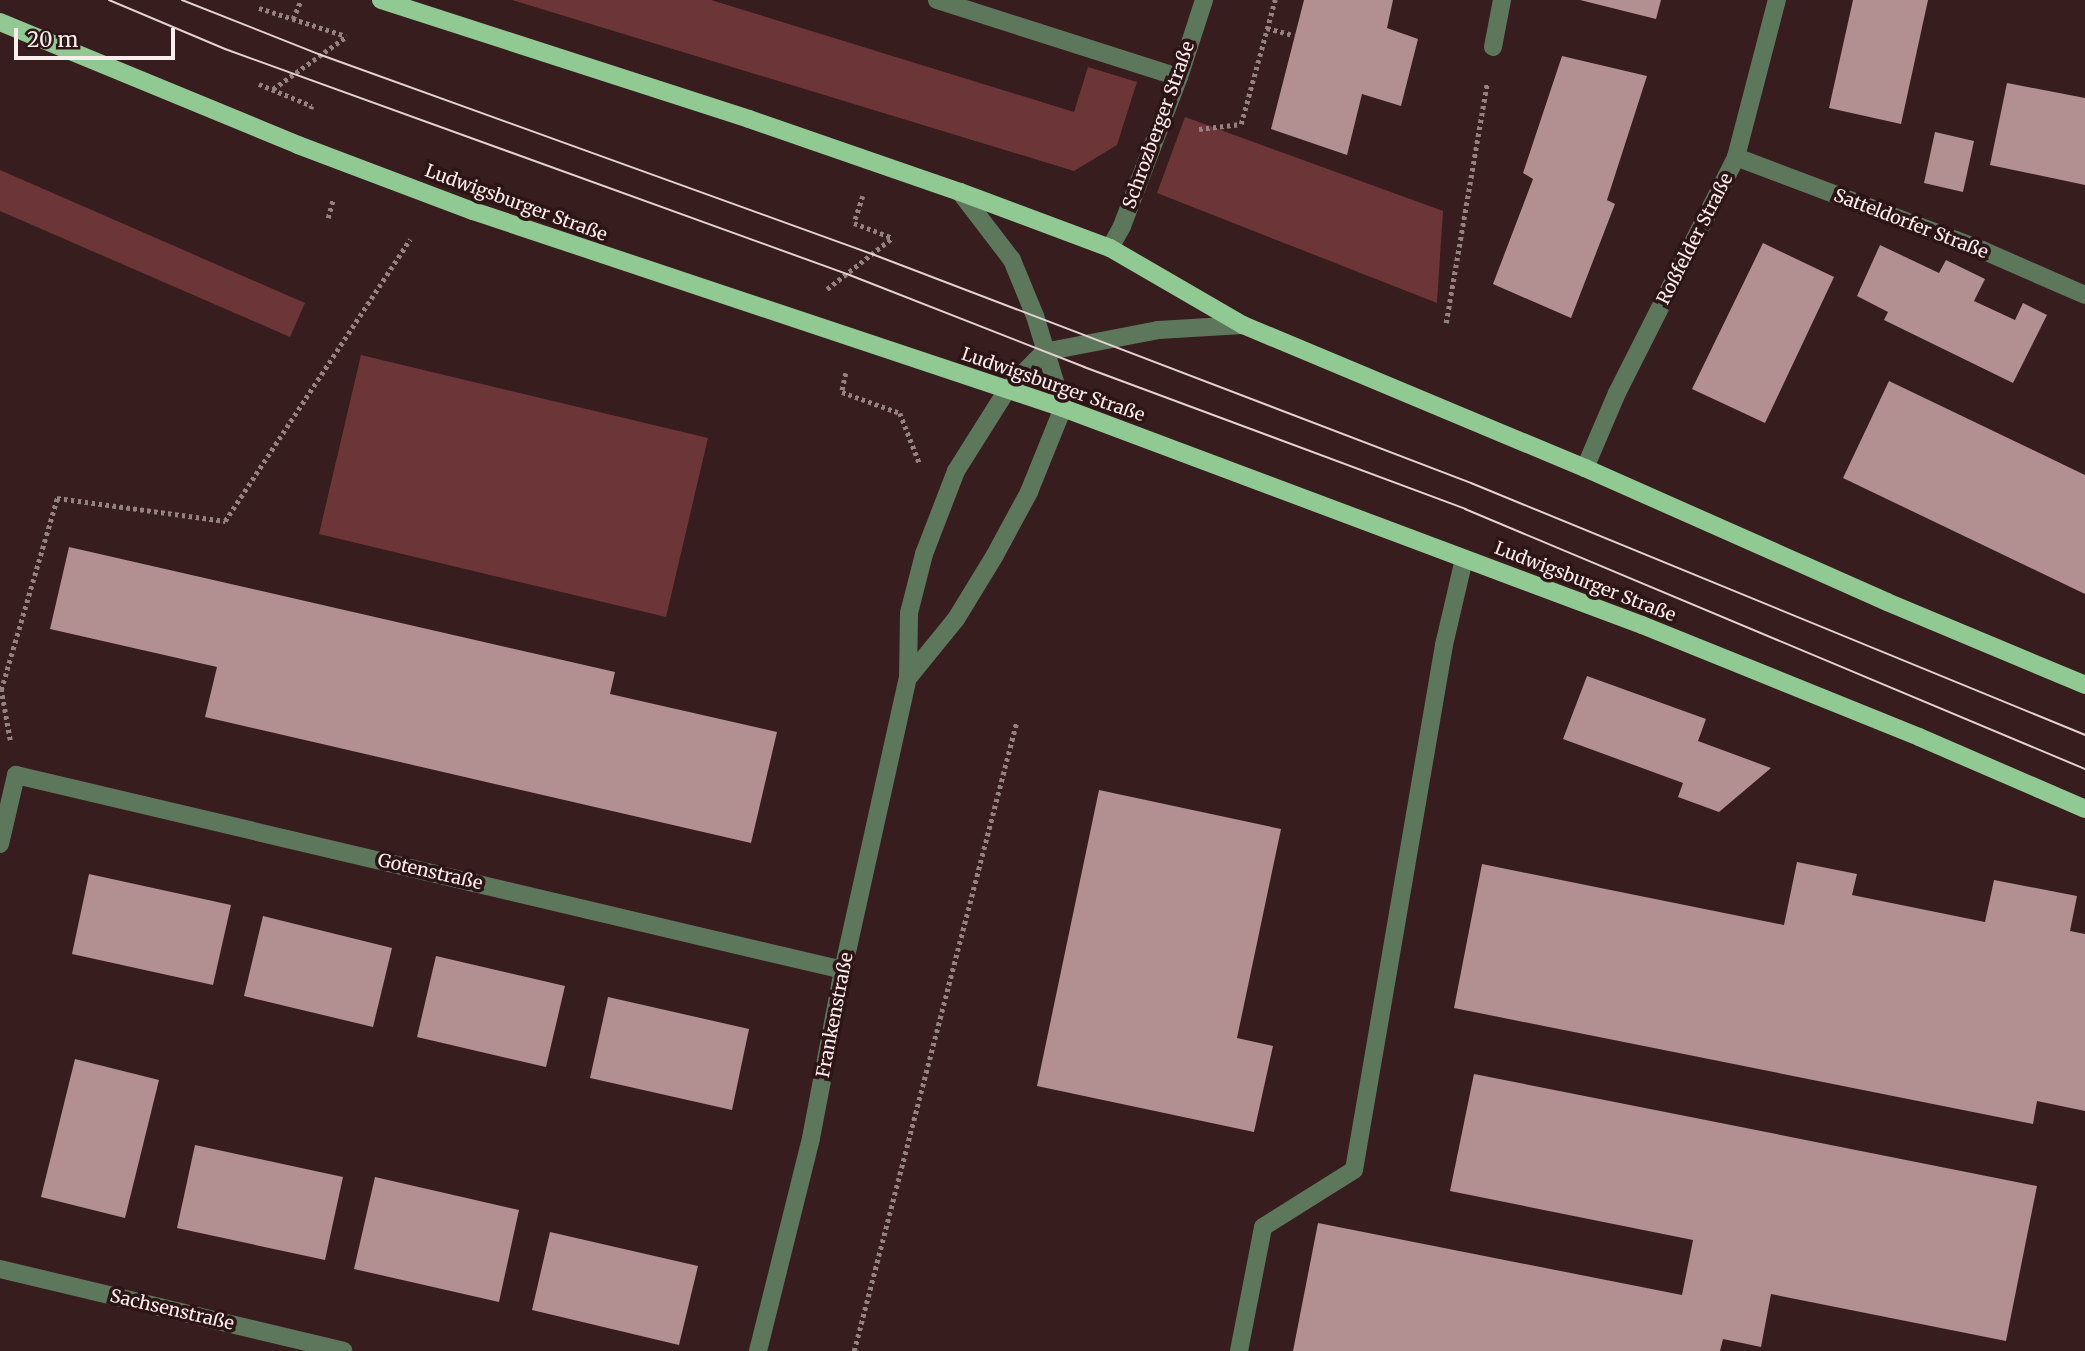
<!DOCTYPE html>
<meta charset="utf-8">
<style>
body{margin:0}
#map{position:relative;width:2085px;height:1351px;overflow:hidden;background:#371d1e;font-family:Merriweather,serif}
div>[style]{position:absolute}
.green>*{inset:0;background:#6c3538}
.building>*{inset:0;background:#b29091}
.path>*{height:4.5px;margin-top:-2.25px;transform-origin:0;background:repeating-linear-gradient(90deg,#968181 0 3.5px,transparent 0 7px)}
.minor>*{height:18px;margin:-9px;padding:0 9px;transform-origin:9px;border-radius:9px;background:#5d775d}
.major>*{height:18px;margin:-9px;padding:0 9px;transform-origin:9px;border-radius:9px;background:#91c993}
.tram>*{height:2px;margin:-1px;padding:0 1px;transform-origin:1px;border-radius:1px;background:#e3d2d2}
span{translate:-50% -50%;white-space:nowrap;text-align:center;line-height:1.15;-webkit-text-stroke:7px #2d1415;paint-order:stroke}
.street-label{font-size:18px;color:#fdeded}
.scale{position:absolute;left:14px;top:28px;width:161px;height:32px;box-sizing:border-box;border:4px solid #fdeded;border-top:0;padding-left:9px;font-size:21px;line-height:24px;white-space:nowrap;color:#fdeded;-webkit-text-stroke:5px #2d1415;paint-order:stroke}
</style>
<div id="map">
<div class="green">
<i style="clip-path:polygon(512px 0,711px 0,1074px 112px,1088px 67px,1137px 82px,1117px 145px,1074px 171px)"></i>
<i style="clip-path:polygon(1185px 117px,1443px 211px,1437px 303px,1157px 193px)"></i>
<i style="clip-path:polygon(0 170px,305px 303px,290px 337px,0 211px)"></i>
<i style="clip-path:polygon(361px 355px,708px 438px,666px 617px,319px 534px)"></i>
</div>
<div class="building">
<i style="clip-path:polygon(1304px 0,1393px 0,1387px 28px,1418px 39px,1401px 106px,1362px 94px,1347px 155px,1271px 129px)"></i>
<i style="clip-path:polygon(1580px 0,1661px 0,1656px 19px)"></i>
<i style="clip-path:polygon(1853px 0,1928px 0,1901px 124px,1829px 108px)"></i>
<i style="clip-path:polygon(1562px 56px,1647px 76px,1607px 200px,1615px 204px,1571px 318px,1493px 284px,1533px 179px,1523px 173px)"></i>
<i style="clip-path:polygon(2007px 83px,2085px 98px,2085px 185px,1990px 165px)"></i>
<i style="clip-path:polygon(1935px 132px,1974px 141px,1963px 192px,1924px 183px)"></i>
<i style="clip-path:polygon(1763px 243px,1834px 277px,1765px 423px,1692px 389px)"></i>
<i style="clip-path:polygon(1880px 245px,1939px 273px,1946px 260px,1985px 279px,1974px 301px,2015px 320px,2023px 303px,2047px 315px,2013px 383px,1884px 320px,1888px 312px,1857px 296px)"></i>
<i style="clip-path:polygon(1889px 381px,2085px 475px,2085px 594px,1843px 478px)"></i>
<i style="clip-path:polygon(69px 547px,615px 672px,610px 694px,777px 732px,751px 843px,205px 717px,217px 667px,50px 629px)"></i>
<i style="clip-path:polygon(1587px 676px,1706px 719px,1698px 741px,1771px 768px,1719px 812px,1678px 797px,1683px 783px,1563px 739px)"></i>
<i style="clip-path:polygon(1099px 790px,1281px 829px,1237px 1038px,1273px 1046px,1254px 1132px,1037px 1086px)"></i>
<i style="clip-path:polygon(1797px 862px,1857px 874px,1852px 895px,1985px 922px,1994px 880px,2077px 896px,2070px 931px,2085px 934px,2085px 1111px,2037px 1101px,2033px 1124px,1454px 1008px,1482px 864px,1784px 925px)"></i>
<i style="clip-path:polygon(89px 874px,231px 905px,213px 985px,72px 954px)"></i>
<i style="clip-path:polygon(263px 916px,392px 948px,373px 1027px,244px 996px)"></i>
<i style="clip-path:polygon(436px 956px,565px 986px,546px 1067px,417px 1037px)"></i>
<i style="clip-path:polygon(608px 997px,749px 1029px,732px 1110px,590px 1078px)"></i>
<i style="clip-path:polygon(75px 1059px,159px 1080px,125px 1218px,41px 1197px)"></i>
<i style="clip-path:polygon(1474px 1074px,2037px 1186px,2006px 1341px,1771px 1294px,1761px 1347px,1723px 1339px,1720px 1351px,1293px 1351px,1318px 1223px,1682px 1295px,1693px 1240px,1450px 1191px)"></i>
<i style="clip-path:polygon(195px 1145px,343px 1177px,325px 1260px,177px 1228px)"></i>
<i style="clip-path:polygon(375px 1177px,519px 1210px,499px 1302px,354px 1269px)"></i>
<i style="clip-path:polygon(550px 1232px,698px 1266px,679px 1345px,532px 1310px)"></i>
</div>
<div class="path">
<i style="left:259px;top:8px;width:91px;rotate:17.8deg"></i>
<i style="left:293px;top:19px;width:21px;rotate:-67deg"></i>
<i style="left:1267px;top:28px;width:28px;rotate:15deg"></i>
<i style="left:259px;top:84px;width:57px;rotate:22.5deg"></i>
<i style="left:312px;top:106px;width:3px;rotate:108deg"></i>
<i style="left:273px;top:89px;width:91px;rotate:-35.6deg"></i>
<i style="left:1199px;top:129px;width:42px;rotate:-6.8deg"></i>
<i style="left:1241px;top:124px;width:129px;rotate:-74.7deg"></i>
<i style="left:863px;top:196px;width:28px;rotate:108deg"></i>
<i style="left:854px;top:223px;width:42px;rotate:21deg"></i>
<i style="left:328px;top:218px;width:20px;rotate:-75deg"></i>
<i style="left:827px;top:289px;width:83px;rotate:-38.1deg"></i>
<i style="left:1446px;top:323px;width:244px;rotate:-80.3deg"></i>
<i style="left:846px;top:373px;width:19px;rotate:102deg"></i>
<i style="left:842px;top:392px;width:62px;rotate:19.9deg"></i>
<i style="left:900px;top:413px;width:53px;rotate:68.8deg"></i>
<i style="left:10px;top:740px;width:51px;rotate:-100.2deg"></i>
<i style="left:1px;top:690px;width:200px;rotate:-73.7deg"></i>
<i style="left:57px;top:498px;width:170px;rotate:7.8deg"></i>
<i style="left:225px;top:521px;width:337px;rotate:-56.7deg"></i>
<i style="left:854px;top:1351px;width:648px;rotate:-75.51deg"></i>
</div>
<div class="minor">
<i style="left:937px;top:0;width:254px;rotate:17.7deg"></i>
<i style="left:1493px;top:47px;width:48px;rotate:-79.2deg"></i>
<i style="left:1736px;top:157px;width:263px;rotate:20.7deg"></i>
<i style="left:1982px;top:250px;width:112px;rotate:23.6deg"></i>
<i style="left:1110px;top:248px;width:25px;rotate:-61deg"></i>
<i style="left:1122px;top:226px;width:160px;rotate:-69.1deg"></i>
<i style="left:1179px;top:77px;width:81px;rotate:-72deg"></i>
<i style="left:1585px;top:468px;width:82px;rotate:-66.9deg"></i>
<i style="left:1617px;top:393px;width:264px;rotate:-63.2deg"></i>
<i style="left:1736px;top:157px;width:162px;rotate:-75.4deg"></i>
<i style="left:908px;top:678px;width:76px;rotate:-50.9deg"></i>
<i style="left:956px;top:619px;width:75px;rotate:-58.6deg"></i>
<i style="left:995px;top:555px;width:72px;rotate:-61.6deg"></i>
<i style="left:1029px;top:492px;width:91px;rotate:-68deg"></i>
<i style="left:1063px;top:408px;width:96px;rotate:-106.9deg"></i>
<i style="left:1035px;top:316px;width:61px;rotate:-112.3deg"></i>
<i style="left:1012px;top:260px;width:86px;rotate:-127.4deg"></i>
<i style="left:0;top:844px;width:71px;rotate:-76.9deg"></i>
<i style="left:16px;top:775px;width:850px;rotate:13.27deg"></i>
<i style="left:0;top:1269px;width:353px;rotate:13.4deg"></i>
<i style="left:758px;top:1351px;width:219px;rotate:-76deg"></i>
<i style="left:811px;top:1138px;width:171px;rotate:-79.2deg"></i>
<i style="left:843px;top:970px;width:299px;rotate:-77.5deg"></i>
<i style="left:908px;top:678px;width:65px;rotate:-89.1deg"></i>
<i style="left:909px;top:613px;width:61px;rotate:-75.7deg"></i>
<i style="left:924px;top:554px;width:89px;rotate:-68.9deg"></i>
<i style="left:956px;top:471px;width:96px;rotate:-57.8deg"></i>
<i style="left:1007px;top:390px;width:53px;rotate:-45.8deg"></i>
<i style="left:1044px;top:352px;width:116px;rotate:-10.9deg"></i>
<i style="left:1158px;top:330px;width:85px;rotate:-3.4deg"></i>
<i style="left:1239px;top:1351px;width:126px;rotate:-79deg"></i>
<i style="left:1263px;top:1227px;width:107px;rotate:-32.1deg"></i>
<i style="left:1354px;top:1170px;width:533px;rotate:-80.27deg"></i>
<i style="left:1444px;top:645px;width:88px;rotate:-76.9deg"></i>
</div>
<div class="major">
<i style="left:381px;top:0;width:387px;rotate:17.9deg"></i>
<i style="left:749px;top:119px;width:223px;rotate:19.1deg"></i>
<i style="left:960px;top:192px;width:160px;rotate:20.5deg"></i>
<i style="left:1110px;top:248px;width:154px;rotate:30.1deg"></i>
<i style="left:1243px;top:325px;width:371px;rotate:22.7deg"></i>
<i style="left:1585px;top:468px;width:330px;rotate:23.9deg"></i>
<i style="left:1887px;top:602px;width:215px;rotate:22.7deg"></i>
<i style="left:0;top:22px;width:322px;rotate:22.4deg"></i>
<i style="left:298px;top:145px;width:187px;rotate:20.7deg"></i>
<i style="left:473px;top:211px;width:622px;rotate:18.46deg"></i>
<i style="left:1063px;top:408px;width:618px;rotate:20.55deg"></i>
<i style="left:1642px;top:625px;width:299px;rotate:22deg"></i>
<i style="left:1919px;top:737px;width:181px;rotate:23.4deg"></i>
</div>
<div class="tram">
<i style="left:109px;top:0;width:126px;rotate:22.9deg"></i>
<i style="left:225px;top:49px;width:661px;rotate:19.89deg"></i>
<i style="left:847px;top:274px;width:255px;rotate:21.4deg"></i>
<i style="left:1084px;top:367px;width:407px;rotate:20.4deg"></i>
<i style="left:1465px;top:509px;width:672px;rotate:22.75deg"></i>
<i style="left:182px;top:0;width:149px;rotate:21.6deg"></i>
<i style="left:321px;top:55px;width:586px;rotate:19.86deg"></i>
<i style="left:872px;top:254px;width:641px;rotate:20.92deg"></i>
<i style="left:1471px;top:483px;width:664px;rotate:22.31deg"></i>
</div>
<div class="street-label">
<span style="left:1159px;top:125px;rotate:-70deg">Schrozberger Straße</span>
<span style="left:516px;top:203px;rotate:20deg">Ludwigsburger Straße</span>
<span style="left:1911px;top:224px;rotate:21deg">Satteldorfer Straße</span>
<span style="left:1695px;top:239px;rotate:-63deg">Roßfelder Straße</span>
<span style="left:1053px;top:385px;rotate:19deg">Ludwigsburger Straße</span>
<span style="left:1585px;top:582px;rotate:21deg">Ludwigsburger Straße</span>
<span style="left:430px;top:872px;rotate:13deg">Gotenstraße</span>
<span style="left:835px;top:1015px;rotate:-79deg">Frankenstraße</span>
<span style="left:172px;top:1310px;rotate:13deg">Sachsenstraße</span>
</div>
<div class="scale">20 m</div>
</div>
